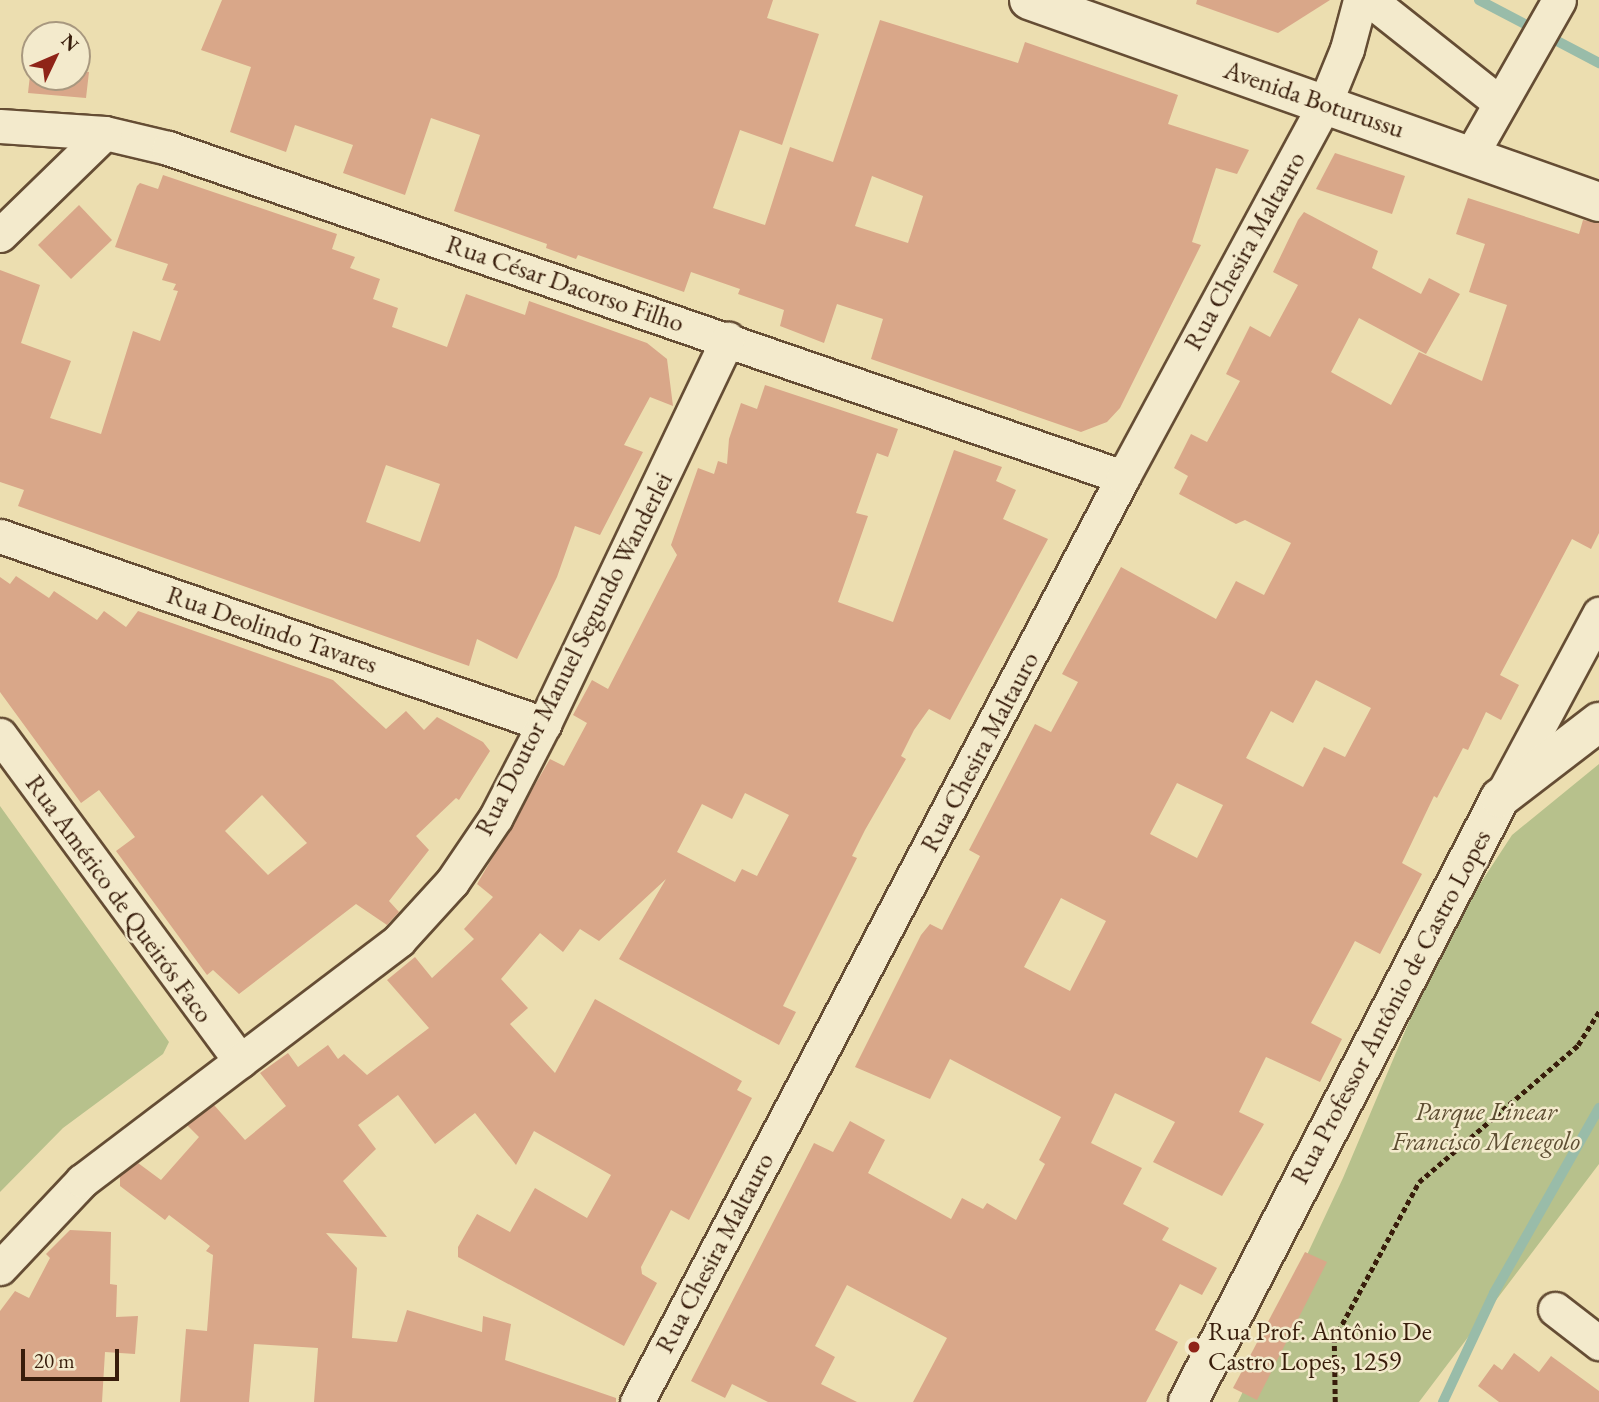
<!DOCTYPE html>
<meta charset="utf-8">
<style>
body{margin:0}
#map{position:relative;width:1599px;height:1402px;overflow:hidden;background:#ecdeb0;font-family:"EB Garamond",serif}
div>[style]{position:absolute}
.green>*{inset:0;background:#b7c18c}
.stream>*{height:10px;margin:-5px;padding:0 5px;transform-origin:5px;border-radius:5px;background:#99bca9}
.building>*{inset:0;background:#d9a789}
.path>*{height:4.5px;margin-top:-2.25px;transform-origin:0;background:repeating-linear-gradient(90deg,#381d0b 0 5px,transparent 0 8.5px)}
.roads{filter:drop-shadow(2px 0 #654d34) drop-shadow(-2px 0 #654d34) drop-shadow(0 2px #654d34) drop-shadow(0 -2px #654d34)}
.street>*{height:33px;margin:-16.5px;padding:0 16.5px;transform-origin:16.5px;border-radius:16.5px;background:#f3eacc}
.secondary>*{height:38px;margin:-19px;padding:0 19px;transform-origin:19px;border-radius:19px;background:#f3eacc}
.dots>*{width:19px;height:19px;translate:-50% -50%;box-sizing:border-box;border:4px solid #f3eacc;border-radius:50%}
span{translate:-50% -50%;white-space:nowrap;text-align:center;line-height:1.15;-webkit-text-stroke:5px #f3eacc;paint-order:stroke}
.street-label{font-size:26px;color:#381d0b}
.park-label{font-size:26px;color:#5e4e32;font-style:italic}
.poi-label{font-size:26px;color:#381d0b}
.left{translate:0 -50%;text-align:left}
.north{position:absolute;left:21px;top:21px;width:70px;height:70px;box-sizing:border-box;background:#f3eacc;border:2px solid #a8987f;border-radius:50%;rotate:46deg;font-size:19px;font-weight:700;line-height:28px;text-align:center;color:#381d0b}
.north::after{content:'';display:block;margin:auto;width:24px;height:32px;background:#8f2418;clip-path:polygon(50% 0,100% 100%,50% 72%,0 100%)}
.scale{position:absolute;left:21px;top:1349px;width:98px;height:32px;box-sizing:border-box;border:4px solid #381d0b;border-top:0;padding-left:9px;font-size:21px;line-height:24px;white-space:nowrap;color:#381d0b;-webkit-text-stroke:5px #f3eacc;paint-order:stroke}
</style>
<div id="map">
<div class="green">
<i style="clip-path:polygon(1599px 764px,1599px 1164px,1419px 1402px,1238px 1402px,1343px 1178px,1444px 939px,1512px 835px)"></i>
<i style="clip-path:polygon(0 806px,169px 1042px,163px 1054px,63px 1128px,0 1192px)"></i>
</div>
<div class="stream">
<i style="left:1479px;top:0;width:136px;rotate:27.7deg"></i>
<i style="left:1443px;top:1402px;width:120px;rotate:-64.9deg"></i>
<i style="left:1494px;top:1293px;width:213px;rotate:-60.4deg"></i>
</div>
<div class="building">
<i style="clip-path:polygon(evenodd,222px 0,773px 0,767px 18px,819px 34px,782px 145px,740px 130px,713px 208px,765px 225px,790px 147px,833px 162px,880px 20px,1018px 63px,1025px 42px,1178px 95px,1168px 124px,1249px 150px,1237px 174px,1216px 168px,1192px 242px,1201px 245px,1120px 408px,1107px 422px,1081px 432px,871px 359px,883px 319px,837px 304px,824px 343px,780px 326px,784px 310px,738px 294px,740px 289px,691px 272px,684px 292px,578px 255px,576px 259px,546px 248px,547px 244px,454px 211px,480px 135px,431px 118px,405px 195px,343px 173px,353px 145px,295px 125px,286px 152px,230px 132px,251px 67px,201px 50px,222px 0,872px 176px,923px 196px,908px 243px,855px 226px,872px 176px)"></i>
<i style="clip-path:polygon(1197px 0,1330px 0,1278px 33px,1196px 4px)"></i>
<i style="clip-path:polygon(31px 66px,35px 77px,77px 77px,77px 71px,89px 72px,86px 98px,28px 93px)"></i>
<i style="clip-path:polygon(1335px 153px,1405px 176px,1392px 214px,1316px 189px)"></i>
<i style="clip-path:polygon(evenodd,163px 175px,337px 234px,332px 249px,355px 257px,350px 268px,380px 279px,373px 299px,398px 308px,392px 327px,447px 347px,466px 294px,525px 315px,529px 301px,647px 343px,667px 359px,673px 406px,650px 397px,624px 445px,643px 452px,600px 535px,575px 526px,557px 577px,517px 659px,477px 639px,469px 666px,18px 506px,24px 490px,0 482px,0 270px,40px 285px,21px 343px,71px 361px,50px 418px,101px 434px,133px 331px,160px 341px,178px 291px,173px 290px,176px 284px,162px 280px,168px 264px,115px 247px,137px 186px,140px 183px,158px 189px,163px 175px,386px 465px,440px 484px,420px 542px,366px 522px,386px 465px)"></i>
<i style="clip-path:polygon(evenodd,1468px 198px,1579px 234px,1583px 220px,1599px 223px,1599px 533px,1591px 549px,1572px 539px,1500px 675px,1519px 685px,1501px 720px,1486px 712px,1468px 750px,1463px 748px,1437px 798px,1434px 796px,1402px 863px,1422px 874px,1380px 954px,1355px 941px,1311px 1023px,1342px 1039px,1320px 1082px,1266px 1057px,1239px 1112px,1264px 1124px,1222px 1196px,1153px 1162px,1175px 1122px,1115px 1093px,1091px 1143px,1142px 1168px,1123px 1204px,1169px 1228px,1162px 1240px,1217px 1268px,1202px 1295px,1180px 1284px,1155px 1330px,1178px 1342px,1146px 1402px,913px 1402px,947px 1338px,847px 1285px,815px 1346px,835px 1357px,821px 1384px,857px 1402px,768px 1402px,732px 1384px,725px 1398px,691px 1381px,814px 1143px,833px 1152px,850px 1121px,885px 1140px,868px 1173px,951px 1219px,962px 1198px,983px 1209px,987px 1203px,1016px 1220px,1045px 1164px,1039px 1160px,1061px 1117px,950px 1059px,930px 1099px,855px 1067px,921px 935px,930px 924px,942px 930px,980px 856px,969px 850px,1035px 724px,1051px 732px,1078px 682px,1062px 674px,1121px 567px,1216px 619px,1236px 581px,1264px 595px,1291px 543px,1245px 520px,1236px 524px,1179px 494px,1188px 476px,1174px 468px,1191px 434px,1207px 442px,1240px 381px,1226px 374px,1250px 326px,1270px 337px,1298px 285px,1273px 272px,1298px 220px,1304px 212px,1378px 251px,1372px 268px,1421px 294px,1429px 278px,1460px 294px,1426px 354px,1359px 318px,1331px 372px,1391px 405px,1419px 352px,1482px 381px,1507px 305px,1469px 292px,1485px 244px,1456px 234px,1468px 198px,1316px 680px,1371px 708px,1345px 757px,1324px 747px,1303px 787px,1246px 758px,1271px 711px,1293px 723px,1316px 680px,1468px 198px,1177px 783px,1223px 805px,1197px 858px,1150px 834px,1177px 783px,1468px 198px,1061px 898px,1106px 921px,1070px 991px,1024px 967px,1061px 898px)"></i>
<i style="clip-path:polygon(79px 205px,112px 240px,71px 279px,38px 245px)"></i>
<i style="clip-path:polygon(evenodd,765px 385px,898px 429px,888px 457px,877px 453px,856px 513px,868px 516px,838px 602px,893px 622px,954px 450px,1002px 467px,996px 481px,1016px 490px,1003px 519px,1048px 539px,950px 720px,929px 709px,914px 730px,901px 756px,906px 759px,865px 830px,852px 856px,857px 858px,783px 1006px,796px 1012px,779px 1045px,619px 959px,666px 879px,599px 941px,580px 929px,563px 952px,540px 933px,501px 979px,528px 1008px,510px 1024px,555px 1073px,595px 999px,742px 1081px,737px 1090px,752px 1098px,689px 1220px,671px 1210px,641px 1267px,642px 1274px,657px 1283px,624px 1346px,458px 1257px,458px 1247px,477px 1214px,510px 1232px,535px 1188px,587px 1218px,611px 1175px,534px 1131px,516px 1165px,475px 1113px,435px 1144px,398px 1095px,358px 1125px,376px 1149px,343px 1181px,387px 1237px,326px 1233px,357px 1268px,352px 1338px,397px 1342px,407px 1310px,482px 1332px,483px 1316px,511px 1324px,505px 1360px,616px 1398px,616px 1402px,314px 1402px,318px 1348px,254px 1344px,249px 1402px,180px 1402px,186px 1329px,207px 1331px,213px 1255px,206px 1251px,210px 1246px,169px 1215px,165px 1220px,120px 1186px,120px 1176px,138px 1163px,161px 1180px,199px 1137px,187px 1125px,214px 1105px,245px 1140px,286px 1106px,260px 1073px,288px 1053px,298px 1067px,328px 1045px,338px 1059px,344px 1054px,367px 1075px,429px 1028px,387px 980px,415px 957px,432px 978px,474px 939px,464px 929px,493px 897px,477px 884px,550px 759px,564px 766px,587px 723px,573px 715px,592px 680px,608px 689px,677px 555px,671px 545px,698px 468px,714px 474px,718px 461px,727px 464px,729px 439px,741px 403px,757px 409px,765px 385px,745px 793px,789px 815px,757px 876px,742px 869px,735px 882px,677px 852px,702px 804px,732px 819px,745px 793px)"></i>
<i style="clip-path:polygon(evenodd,16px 576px,49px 598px,54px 591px,97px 620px,104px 611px,126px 627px,138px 611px,333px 680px,386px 729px,406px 711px,424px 730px,437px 717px,483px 742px,490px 751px,459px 800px,456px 798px,416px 836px,429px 850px,389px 901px,399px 912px,387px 925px,356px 904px,239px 994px,213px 970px,207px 975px,116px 851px,135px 837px,99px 790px,81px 803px,0 692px,0 577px,10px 584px,16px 576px,262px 795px,307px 843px,268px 875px,225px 831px,262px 795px)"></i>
<i style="clip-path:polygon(70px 1230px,111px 1232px,110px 1284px,117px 1285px,116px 1317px,138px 1316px,135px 1354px,105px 1352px,102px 1402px,0 1402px,0 1311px,15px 1291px,29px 1298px,50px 1258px,46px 1254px)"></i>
<i style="clip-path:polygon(1305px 1252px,1327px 1262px,1257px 1400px,1233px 1388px)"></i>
<i style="clip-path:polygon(1514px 1353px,1539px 1372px,1551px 1356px,1599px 1391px,1599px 1402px,1499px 1402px,1478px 1386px,1494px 1364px,1502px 1370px)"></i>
</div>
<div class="path">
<i style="left:1335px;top:1402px;width:63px;rotate:-90.9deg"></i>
<i style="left:1334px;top:1339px;width:179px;rotate:-61.6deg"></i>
<i style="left:1419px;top:1182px;width:210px;rotate:-40.7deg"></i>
<i style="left:1578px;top:1045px;width:40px;rotate:-58deg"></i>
</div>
<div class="roads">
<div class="street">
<i style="left:1370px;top:0;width:166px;rotate:38.4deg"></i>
<i style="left:0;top:126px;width:105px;rotate:3.8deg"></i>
<i style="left:105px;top:133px;width:65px;rotate:13.4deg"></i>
<i style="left:168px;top:148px;width:1010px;rotate:19.01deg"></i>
<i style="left:1471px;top:155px;width:178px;rotate:-60.4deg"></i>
<i style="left:0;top:235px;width:146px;rotate:-44.2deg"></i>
<i style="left:0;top:536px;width:576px;rotate:19.06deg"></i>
<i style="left:0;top:735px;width:405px;rotate:53.6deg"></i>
<i style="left:1501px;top:797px;width:208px;rotate:-61.8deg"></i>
<i style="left:0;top:1268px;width:120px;rotate:-46.7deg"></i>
<i style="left:82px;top:1181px;width:398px;rotate:-37.2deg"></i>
<i style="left:399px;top:940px;width:79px;rotate:-47.6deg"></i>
<i style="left:452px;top:882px;width:78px;rotate:-55.9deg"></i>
<i style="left:496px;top:817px;width:105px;rotate:-62.7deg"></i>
<i style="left:544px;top:724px;width:427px;rotate:-64.5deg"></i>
<i style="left:1555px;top:1309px;width:56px;rotate:37.7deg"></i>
<i style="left:637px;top:1402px;width:1045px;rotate:-62.28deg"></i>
<i style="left:1123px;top:477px;width:425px;rotate:-61.6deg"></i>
<i style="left:1325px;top:103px;width:58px;rotate:-67.8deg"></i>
<i style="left:1347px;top:49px;width:51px;rotate:-75.1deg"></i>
</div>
<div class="secondary">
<i style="left:1029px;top:0;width:605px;rotate:19.51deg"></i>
<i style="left:1188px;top:1402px;width:680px;rotate:-62.68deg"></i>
<i style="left:1500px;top:798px;width:125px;rotate:-37.5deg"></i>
</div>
</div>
<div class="dots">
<i style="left:1194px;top:1347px;background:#8f2418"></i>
</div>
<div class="street-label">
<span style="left:1314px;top:100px;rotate:19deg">Avenida Boturussu</span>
<span style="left:1245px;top:251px;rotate:-61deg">Rua Chesira Maltauro</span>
<span style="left:565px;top:284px;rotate:19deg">Rua César Dacorso Filho</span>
<span style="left:272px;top:630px;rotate:19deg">Rua Deolindo Tavares</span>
<span style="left:574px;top:654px;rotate:-63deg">Rua Doutor Manuel Segundo Wanderlei</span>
<span style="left:980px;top:752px;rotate:-62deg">Rua Chesira Maltauro</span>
<span style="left:119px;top:899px;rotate:54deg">Rua Américo de Queirós Faco</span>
<span style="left:1391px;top:1007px;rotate:-62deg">Rua Professor Antônio de Castro Lopes</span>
<span style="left:715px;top:1253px;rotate:-62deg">Rua Chesira Maltauro</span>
</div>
<div class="park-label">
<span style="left:1486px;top:1127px">Parque Linear<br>Francisco Menegolo</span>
</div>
<div class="poi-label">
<span class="left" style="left:1208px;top:1347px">Rua Prof. Antônio De<br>Castro Lopes, 1259</span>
</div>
<div class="north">N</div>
<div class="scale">20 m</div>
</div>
